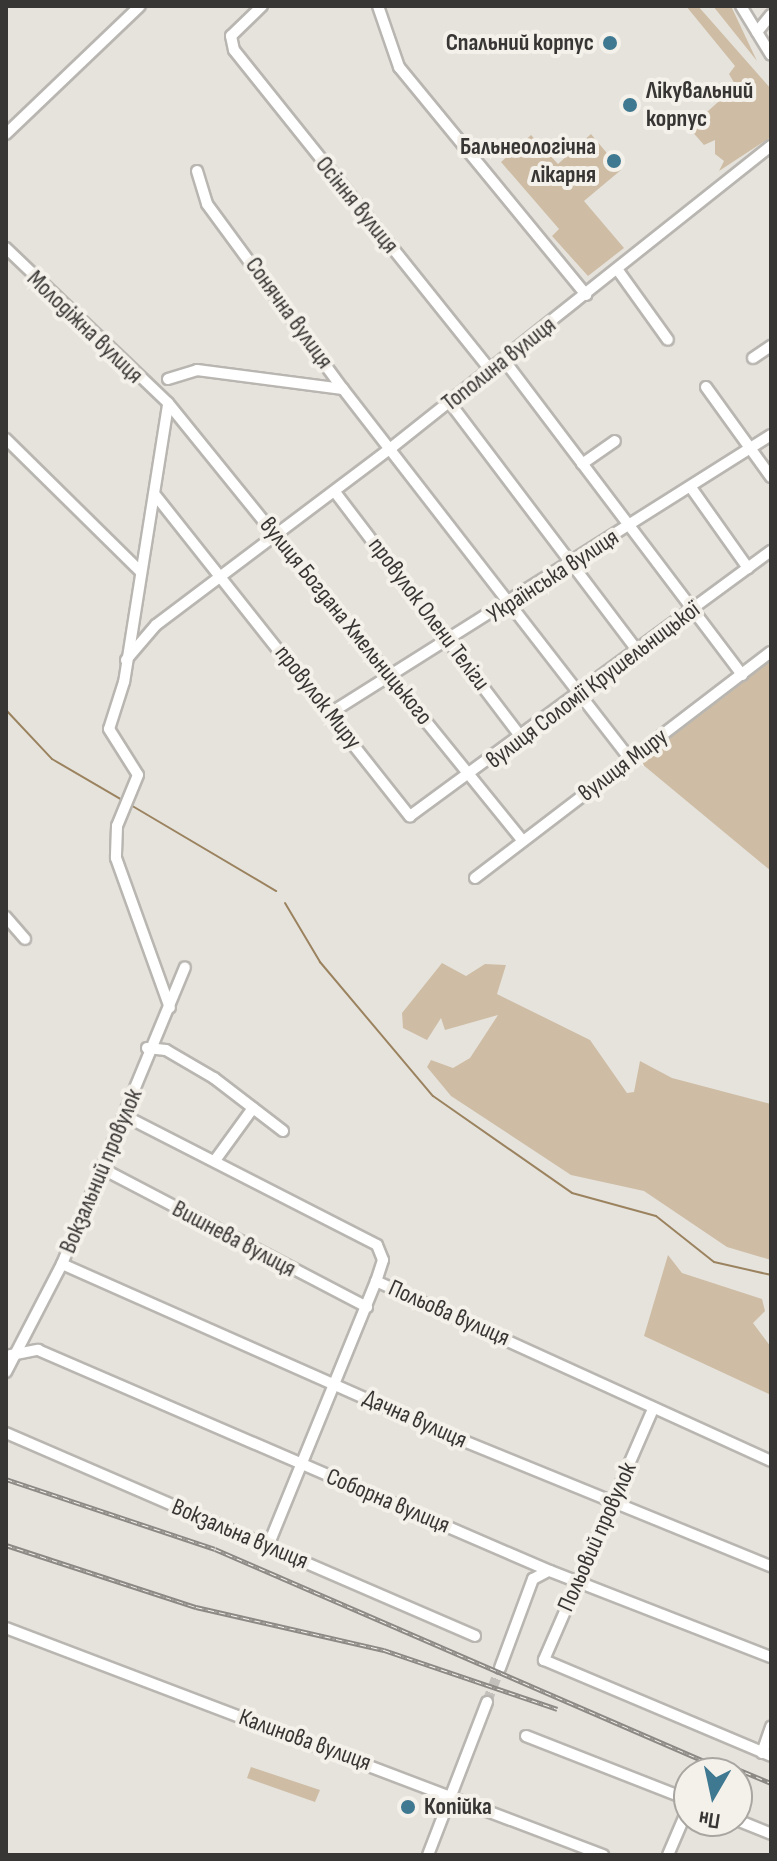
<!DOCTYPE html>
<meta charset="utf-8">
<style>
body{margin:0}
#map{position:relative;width:777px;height:1861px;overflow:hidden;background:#e6e3dd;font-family:"Sofia Sans Condensed",sans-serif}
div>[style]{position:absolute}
.green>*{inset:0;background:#cebda4}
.stream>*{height:2px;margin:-1px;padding:0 1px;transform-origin:1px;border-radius:1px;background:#9b835f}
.minor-tunnel>*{height:10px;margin-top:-5px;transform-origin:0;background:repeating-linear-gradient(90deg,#c3c0bb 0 10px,transparent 0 15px)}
.roads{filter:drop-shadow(2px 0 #b9b6b1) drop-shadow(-2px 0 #b9b6b1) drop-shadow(0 2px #b9b6b1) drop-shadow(0 -2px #b9b6b1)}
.minor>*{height:10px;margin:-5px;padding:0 5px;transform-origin:5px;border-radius:5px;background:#fff}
.rail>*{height:5px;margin-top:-2.5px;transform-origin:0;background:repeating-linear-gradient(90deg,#f4f0ea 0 6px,#8c8985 0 12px);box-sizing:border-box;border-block:2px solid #8c8985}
.dots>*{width:22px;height:22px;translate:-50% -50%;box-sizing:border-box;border:4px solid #f4f0ea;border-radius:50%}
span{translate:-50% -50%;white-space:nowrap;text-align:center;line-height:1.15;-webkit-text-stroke:8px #f4f0ea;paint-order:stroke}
.poi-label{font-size:24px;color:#383634;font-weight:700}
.right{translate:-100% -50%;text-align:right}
.left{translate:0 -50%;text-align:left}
.street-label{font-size:24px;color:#383634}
.frame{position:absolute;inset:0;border:8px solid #383634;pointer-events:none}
.north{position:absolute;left:673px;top:1757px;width:80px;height:80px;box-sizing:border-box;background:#f4f0ea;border:2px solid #a9a6a1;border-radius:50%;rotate:189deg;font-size:22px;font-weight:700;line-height:32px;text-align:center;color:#383634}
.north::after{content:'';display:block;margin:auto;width:28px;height:36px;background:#3e7891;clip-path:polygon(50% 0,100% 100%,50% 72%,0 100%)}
</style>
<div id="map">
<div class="green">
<i style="clip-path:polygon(686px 6px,698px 6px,771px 89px,771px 137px,719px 171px,724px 161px,715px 154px,715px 140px,704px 145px,689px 128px,736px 86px,729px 74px,735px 66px)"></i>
<i style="clip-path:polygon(713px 6px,731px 6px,757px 61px)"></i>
<i style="clip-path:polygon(591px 134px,621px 170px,584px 201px,624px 248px,588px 276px,552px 236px,559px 229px,501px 162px,531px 135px,558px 164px)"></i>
<i style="clip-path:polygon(771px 658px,771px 871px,636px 759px)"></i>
<i style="clip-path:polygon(442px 963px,466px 976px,485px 964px,506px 965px,497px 994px,590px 1040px,627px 1093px,634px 1092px,640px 1061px,672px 1078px,771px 1104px,771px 1260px,727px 1247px,644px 1191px,571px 1175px,451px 1096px,427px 1067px,431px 1060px,453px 1068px,470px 1058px,498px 1015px,445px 1030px,441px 1018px,427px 1040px,403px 1028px,402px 1013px)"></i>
<i style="clip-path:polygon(668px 1255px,682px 1273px,762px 1299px,765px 1311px,753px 1323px,771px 1347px,771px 1395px,644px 1336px)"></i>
<i style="clip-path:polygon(251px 1767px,320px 1790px,315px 1802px,247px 1778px)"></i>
</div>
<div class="stream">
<i style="left:6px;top:710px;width:67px;rotate:46.8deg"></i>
<i style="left:52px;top:759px;width:83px;rotate:30.3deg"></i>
<i style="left:129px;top:804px;width:171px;rotate:30.6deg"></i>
<i style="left:285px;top:903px;width:69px;rotate:59.3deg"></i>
<i style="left:320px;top:962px;width:175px;rotate:49.9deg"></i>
<i style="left:433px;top:1096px;width:169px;rotate:34.9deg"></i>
<i style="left:572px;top:1193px;width:87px;rotate:15.3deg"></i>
<i style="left:656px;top:1216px;width:74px;rotate:38.4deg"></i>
<i style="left:714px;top:1262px;width:58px;rotate:12.8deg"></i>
</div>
<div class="minor-tunnel">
<i style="left:487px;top:1702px;width:36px;rotate:-69deg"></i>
</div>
<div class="roads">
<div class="minor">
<i style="left:262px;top:6px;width:43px;rotate:135.9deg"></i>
<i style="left:231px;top:36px;width:14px;rotate:78deg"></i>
<i style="left:234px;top:50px;width:411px;rotate:51.3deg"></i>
<i style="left:378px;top:6px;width:65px;rotate:71deg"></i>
<i style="left:399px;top:67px;width:295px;rotate:50.6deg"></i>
<i style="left:741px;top:6px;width:57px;rotate:58.5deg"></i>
<i style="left:757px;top:32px;width:22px;rotate:-51deg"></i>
<i style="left:6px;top:134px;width:185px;rotate:-43.7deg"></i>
<i style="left:197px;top:171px;width:34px;rotate:73deg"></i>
<i style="left:207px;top:204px;width:230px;rotate:53.7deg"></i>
<i style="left:343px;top:389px;width:470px;rotate:52.2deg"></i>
<i style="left:6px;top:248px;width:224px;rotate:43.7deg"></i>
<i style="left:168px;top:403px;width:562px;rotate:50.99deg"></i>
<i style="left:617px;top:269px;width:87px;rotate:54.3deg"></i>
<i style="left:753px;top:358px;width:22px;rotate:-34deg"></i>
<i style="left:504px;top:360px;width:395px;rotate:52.9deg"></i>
<i style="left:168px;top:379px;width:30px;rotate:-17deg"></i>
<i style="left:197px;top:370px;width:147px;rotate:7.4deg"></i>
<i style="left:706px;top:387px;width:111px;rotate:54.2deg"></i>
<i style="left:450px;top:403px;width:312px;rotate:52.9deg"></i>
<i style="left:168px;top:405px;width:280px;rotate:99deg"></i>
<i style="left:124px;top:682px;width:49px;rotate:107.7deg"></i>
<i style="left:109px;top:729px;width:54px;rotate:57.8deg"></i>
<i style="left:138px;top:775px;width:55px;rotate:112.4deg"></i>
<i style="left:117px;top:826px;width:32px;rotate:92deg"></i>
<i style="left:116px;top:858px;width:159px;rotate:70.2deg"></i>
<i style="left:6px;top:439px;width:187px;rotate:44.6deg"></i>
<i style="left:582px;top:464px;width:40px;rotate:-34.9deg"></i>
<i style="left:692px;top:489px;width:97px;rotate:54.7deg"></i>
<i style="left:335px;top:492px;width:309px;rotate:52.8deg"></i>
<i style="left:156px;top:496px;width:409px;rotate:51.6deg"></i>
<i style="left:410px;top:816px;width:448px;rotate:-36.3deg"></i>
<i style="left:126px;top:660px;width:46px;rotate:-49.4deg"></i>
<i style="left:156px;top:625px;width:294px;rotate:-37deg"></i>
<i style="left:391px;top:448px;width:485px;rotate:-38.5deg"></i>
<i style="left:332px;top:712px;width:519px;rotate:-32.25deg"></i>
<i style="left:475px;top:878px;width:372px;rotate:-37.4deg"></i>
<i style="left:6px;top:917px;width:29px;rotate:49deg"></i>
<i style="left:147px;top:1048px;width:19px;rotate:6deg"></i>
<i style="left:166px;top:1050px;width:56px;rotate:30.3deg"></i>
<i style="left:214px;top:1078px;width:87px;rotate:37.5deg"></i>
<i style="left:125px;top:1116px;width:283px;rotate:27.1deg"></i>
<i style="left:377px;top:1245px;width:16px;rotate:68deg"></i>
<i style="left:383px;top:1260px;width:22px;rotate:108deg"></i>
<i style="left:376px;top:1281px;width:434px;rotate:24.5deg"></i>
<i style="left:216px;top:1159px;width:63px;rotate:-54deg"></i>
<i style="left:103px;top:1169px;width:298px;rotate:27.6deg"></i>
<i style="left:62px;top:1264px;width:410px;rotate:23.9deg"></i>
<i style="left:437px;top:1430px;width:361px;rotate:22.2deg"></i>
<i style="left:6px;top:1356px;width:33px;rotate:-11deg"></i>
<i style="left:38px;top:1350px;width:558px;rotate:23.35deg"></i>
<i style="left:550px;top:1571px;width:237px;rotate:21.3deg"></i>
<i style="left:6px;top:1372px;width:122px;rotate:-62.6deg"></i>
<i style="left:62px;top:1264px;width:321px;rotate:-67.5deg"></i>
<i style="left:653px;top:1409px;width:274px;rotate:113.5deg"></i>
<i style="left:544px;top:1660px;width:246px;rotate:22.9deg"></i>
<i style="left:6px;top:1433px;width:511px;rotate:23.4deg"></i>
<i style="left:268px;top:1546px;width:286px;rotate:-67.8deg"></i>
<i style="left:6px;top:1628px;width:639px;rotate:20.82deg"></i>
<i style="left:500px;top:1668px;width:95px;rotate:-69.7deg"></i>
<i style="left:533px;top:1579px;width:17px;rotate:-28deg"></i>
<i style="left:526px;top:1736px;width:175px;rotate:21.4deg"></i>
<i style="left:762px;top:1753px;width:28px;rotate:-71deg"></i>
<i style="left:737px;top:1820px;width:37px;rotate:22deg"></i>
<i style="left:428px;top:1855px;width:164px;rotate:-68.9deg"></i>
<i style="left:668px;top:1855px;width:53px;rotate:-66.8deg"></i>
</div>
</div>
<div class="rail">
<i style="left:6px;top:1479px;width:220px;rotate:18.5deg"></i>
<i style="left:215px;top:1549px;width:563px;rotate:23.43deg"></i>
<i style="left:6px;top:1545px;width:200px;rotate:18.1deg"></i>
<i style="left:196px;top:1607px;width:193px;rotate:12.9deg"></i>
<i style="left:384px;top:1650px;width:183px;rotate:18.8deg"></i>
<i style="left:723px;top:1763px;width:52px;rotate:22.6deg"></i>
</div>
<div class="dots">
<i style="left:610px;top:43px;background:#3e7891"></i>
<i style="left:630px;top:105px;background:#3e7891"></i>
<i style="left:614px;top:161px;background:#3e7891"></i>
<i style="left:408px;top:1807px;background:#3e7891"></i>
</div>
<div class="poi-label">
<span class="right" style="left:594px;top:43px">Спальний корпус</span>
<span class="left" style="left:646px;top:105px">Лікувальний<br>корпус</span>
<span class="right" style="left:596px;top:161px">Бальнеологічна<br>лікарня</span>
<span class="left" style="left:424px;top:1807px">Копійка</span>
</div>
<div class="street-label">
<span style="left:357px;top:205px;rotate:51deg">Осіння вулиця</span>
<span style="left:289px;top:313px;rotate:54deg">Сонячна вулиця</span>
<span style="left:85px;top:327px;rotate:44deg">Молодіжна вулиця</span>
<span style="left:499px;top:364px;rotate:-38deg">Тополина вулиця</span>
<span style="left:553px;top:576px;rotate:-33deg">Українська вулиця</span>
<span style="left:429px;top:614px;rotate:53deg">провулок Олени Теліги</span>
<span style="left:346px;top:621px;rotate:51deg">вулиця Богдана Хмельницького</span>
<span style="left:593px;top:685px;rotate:-37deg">вулиця Соломії Крушельницької</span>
<span style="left:318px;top:697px;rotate:52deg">провулок Миру</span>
<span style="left:623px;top:765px;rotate:-37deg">вулиця Миру</span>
<span style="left:101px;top:1171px;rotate:-67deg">Вокзальний провулок</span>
<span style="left:234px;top:1239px;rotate:28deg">Вишнева вулиця</span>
<span style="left:449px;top:1313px;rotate:24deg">Польова вулиця</span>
<span style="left:415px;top:1419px;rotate:24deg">Дачна вулиця</span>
<span style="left:388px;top:1501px;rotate:23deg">Соборна вулиця</span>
<span style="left:240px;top:1534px;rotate:23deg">Вокзальна вулиця</span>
<span style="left:597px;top:1537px;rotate:-66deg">Польовий провулок</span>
<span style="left:305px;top:1740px;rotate:20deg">Калинова вулиця</span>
</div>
<div class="frame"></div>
<div class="north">Пн</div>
</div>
